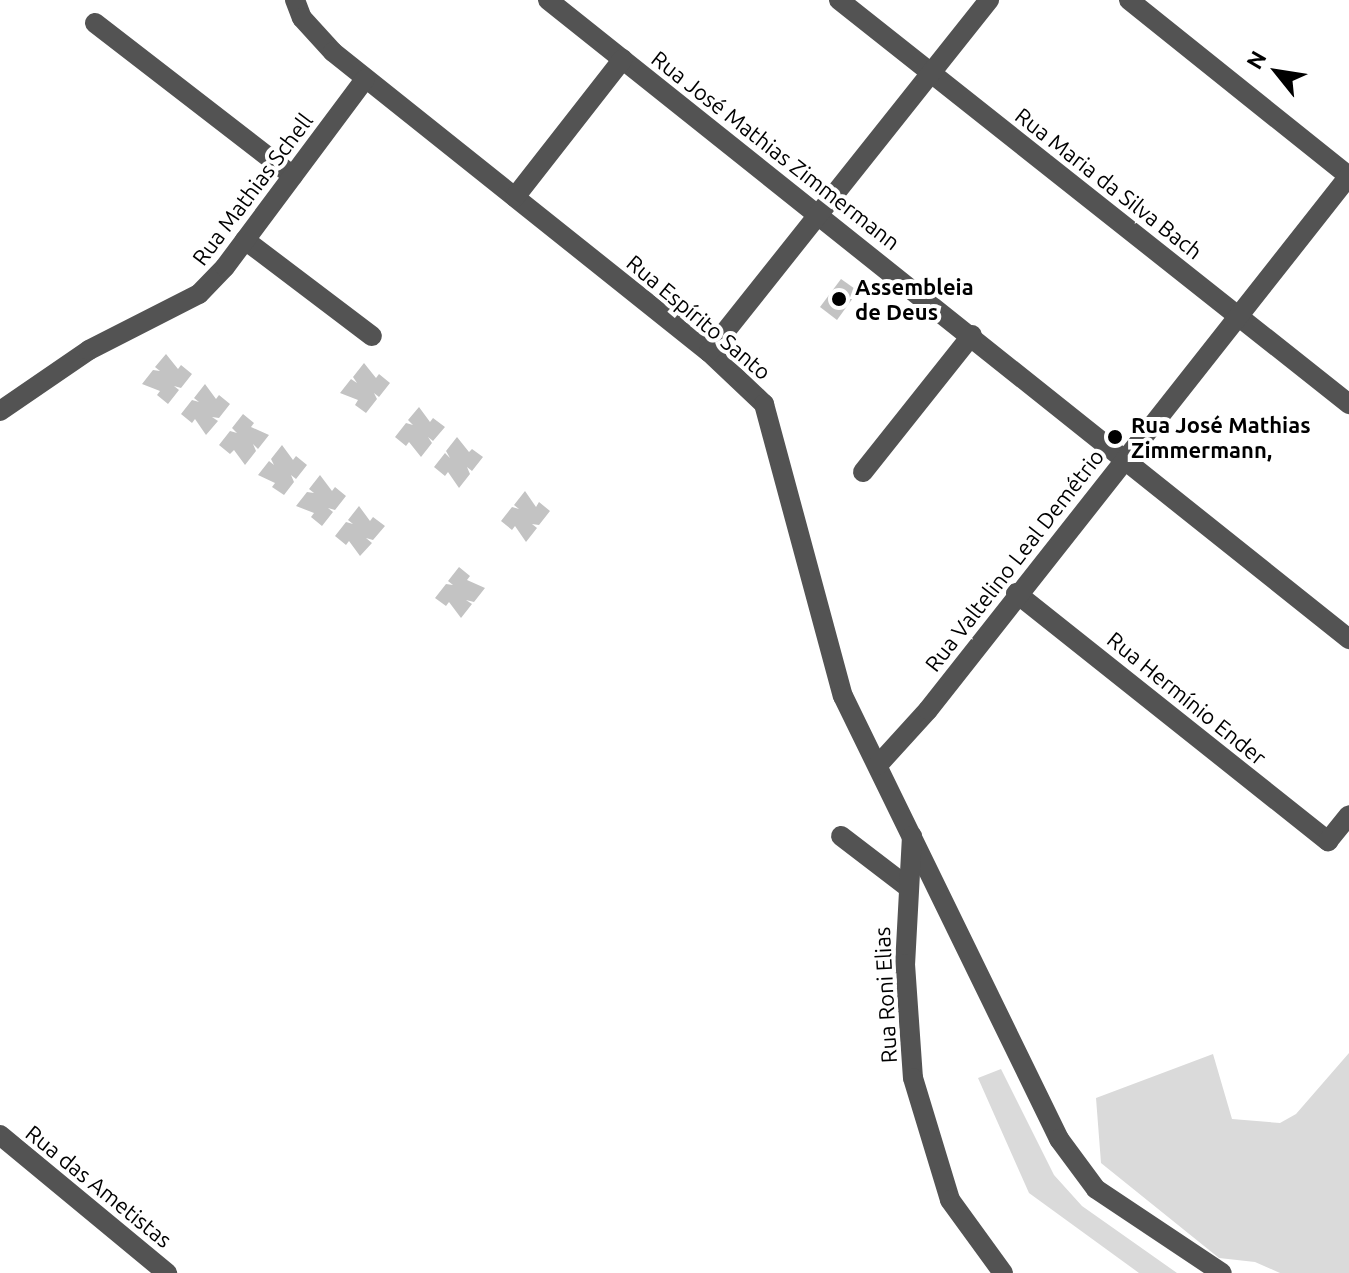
<!DOCTYPE html>
<meta charset="utf-8">
<style>
body{margin:0}
#map{position:relative;width:1349px;height:1273px;overflow:hidden;background:#fff;font-family:Ubuntu,sans-serif}
div>[style]{position:absolute}
.green>*{inset:0;background:#dadada}
.building>*{inset:0;background:#c3c3c3}
.minor>*{height:20px;margin:-10px;padding:0 10px;transform-origin:10px;border-radius:10px;background:#535353}
.dots>*{width:22px;height:22px;translate:-50% -50%;box-sizing:border-box;border:4px solid #fff;border-radius:50%}
span{translate:-50% -50%;white-space:nowrap;text-align:center;line-height:1.15;-webkit-text-stroke:8px #fff;paint-order:stroke}
.street-label{font-size:22px;color:#000}
.poi-label{font-size:22px;color:#000;font-weight:700}
.left{translate:0 -50%;text-align:left}
.north{position:absolute;left:1237px;top:32px;width:80px;height:80px;-webkit-text-stroke:6px #fff;paint-order:stroke;rotate:300deg;font-size:22px;font-weight:700;line-height:32px;text-align:center;color:#000}
.north::after{content:'';display:block;margin:auto;width:28px;height:36px;background:#000;clip-path:polygon(50% 0,100% 100%,50% 72%,0 100%)}
</style>
<div id="map">
<div class="green">
<i style="clip-path:polygon(1349px 1053px,1349px 1273px,1280px 1273px,1255px 1262px,1219px 1258px,1101px 1163px,1096px 1098px,1213px 1054px,1232px 1119px,1280px 1123px,1296px 1114px)"></i>
<i style="clip-path:polygon(1001px 1069px,1054px 1175px,1082px 1206px,1177px 1273px,1139px 1273px,1029px 1193px,978px 1078px)"></i>
</div>
<div class="building">
<i style="clip-path:polygon(841px 279px,858px 291px,837px 320px,820px 307px)"></i>
<i style="clip-path:polygon(166px 354px,178px 369px,181px 365px,192px 374px,181px 388px,174px 386px,179px 390px,168px 404px,157px 395px,160px 391px,142px 384px,153px 370px,160px 371px,155px 367px)"></i>
<i style="clip-path:polygon(364px 363px,376px 378px,379px 374px,390px 383px,379px 397px,374px 393px,377px 399px,366px 413px,355px 405px,358px 400px,340px 393px,351px 379px,357px 383px,353px 377px)"></i>
<i style="clip-path:polygon(205px 384px,216px 399px,219px 395px,230px 404px,219px 418px,212px 417px,218px 421px,206px 435px,195px 419px,192px 423px,181px 414px,192px 400px,199px 402px,194px 398px)"></i>
<i style="clip-path:polygon(419px 407px,430px 422px,433px 418px,445px 427px,433px 441px,428px 437px,432px 443px,421px 457px,409px 442px,406px 446px,395px 437px,406px 423px,413px 425px,408px 420px)"></i>
<i style="clip-path:polygon(243px 414px,254px 423px,251px 427px,269px 435px,258px 449px,253px 444px,256px 451px,245px 465px,234px 450px,230px 454px,219px 445px,230px 431px,237px 433px,232px 428px)"></i>
<i style="clip-path:polygon(457px 437px,469px 452px,472px 449px,483px 457px,472px 471px,467px 467px,470px 474px,459px 488px,448px 472px,445px 476px,434px 467px,445px 453px,450px 458px,446px 451px)"></i>
<i style="clip-path:polygon(282px 445px,293px 460px,296px 456px,307px 465px,296px 479px,291px 475px,294px 482px,284px 495px,272px 487px,275px 483px,258px 475px,269px 461px,274px 465px,271px 459px)"></i>
<i style="clip-path:polygon(320px 475px,332px 491px,335px 487px,346px 496px,335px 510px,328px 508px,333px 512px,322px 526px,311px 517px,314px 513px,296px 506px,307px 492px,314px 493px,309px 489px)"></i>
<i style="clip-path:polygon(525px 491px,536px 507px,539px 502px,550px 511px,539px 525px,532px 524px,537px 528px,526px 542px,515px 526px,512px 530px,501px 521px,512px 507px,519px 509px,514px 505px)"></i>
<i style="clip-path:polygon(359px 506px,370px 521px,373px 517px,385px 526px,373px 540px,366px 538px,372px 543px,360px 556px,349px 541px,346px 545px,335px 536px,346px 522px,353px 524px,348px 520px)"></i>
<i style="clip-path:polygon(459px 567px,470px 576px,467px 580px,485px 588px,474px 602px,466px 600px,472px 604px,461px 618px,449px 602px,446px 606px,435px 598px,446px 584px,453px 585px,448px 581px)"></i>
</div>
<div class="minor">
<i style="left:295px;top:0;width:19px;rotate:69deg"></i>
<i style="left:302px;top:18px;width:46px;rotate:47.6deg"></i>
<i style="left:333px;top:52px;width:481px;rotate:38.6deg"></i>
<i style="left:709px;top:352px;width:76px;rotate:43.4deg"></i>
<i style="left:764px;top:404px;width:302px;rotate:74.9deg"></i>
<i style="left:843px;top:696px;width:493px;rotate:64deg"></i>
<i style="left:1059px;top:1139px;width:62px;rotate:53.5deg"></i>
<i style="left:1096px;top:1189px;width:151px;rotate:33.7deg"></i>
<i style="left:548px;top:0;width:1025px;rotate:38.58deg"></i>
<i style="left:839px;top:0;width:651px;rotate:38.38deg"></i>
<i style="left:1129px;top:0;width:282px;rotate:38.7deg"></i>
<i style="left:95px;top:23px;width:250px;rotate:37.7deg"></i>
<i style="left:515px;top:197px;width:175px;rotate:-52deg"></i>
<i style="left:245px;top:240px;width:159px;rotate:37.1deg"></i>
<i style="left:709px;top:352px;width:450px;rotate:-51.5deg"></i>
<i style="left:0;top:411px;width:108px;rotate:-34.4deg"></i>
<i style="left:89px;top:350px;width:123px;rotate:-27deg"></i>
<i style="left:199px;top:294px;width:37px;rotate:-46deg"></i>
<i style="left:225px;top:267px;width:234px;rotate:-53.3deg"></i>
<i style="left:863px;top:472px;width:175px;rotate:-51.5deg"></i>
<i style="left:1016px;top:593px;width:399px;rotate:38.5deg"></i>
<i style="left:1328px;top:841px;width:33px;rotate:-51deg"></i>
<i style="left:878px;top:765px;width:74px;rotate:-47.7deg"></i>
<i style="left:928px;top:710px;width:680px;rotate:-51.75deg"></i>
<i style="left:841px;top:836px;width:81px;rotate:37.4deg"></i>
<i style="left:912px;top:836px;width:128px;rotate:93.1deg"></i>
<i style="left:905px;top:964px;width:114px;rotate:86deg"></i>
<i style="left:913px;top:1078px;width:127px;rotate:73.1deg"></i>
<i style="left:950px;top:1200px;width:90px;rotate:54deg"></i>
<i style="left:0;top:1135px;width:217px;rotate:39.6deg"></i>
</div>
<div class="dots">
<i style="left:839px;top:299px;background:#000"></i>
<i style="left:1115px;top:437px;background:#000"></i>
</div>
<div class="street-label">
<span style="left:776px;top:150px;rotate:38deg">Rua José Mathias Zimmermann</span>
<span style="left:1109px;top:183px;rotate:38deg">Rua Maria da Silva Bach</span>
<span style="left:252px;top:189px;rotate:-53deg">Rua Mathias Schell</span>
<span style="left:699px;top:317px;rotate:40deg">Rua Espírito Santo</span>
<span style="left:1014px;top:560px;rotate:-52deg">Rua Valtelino Leal Demétrio</span>
<span style="left:1187px;top:698px;rotate:39deg">Rua Hermínio Ender</span>
<span style="left:885px;top:995px;rotate:-93deg">Rua Roni Elias</span>
<span style="left:99px;top:1186px;rotate:39deg">Rua das Ametistas</span>
</div>
<div class="poi-label">
<span class="left" style="left:855px;top:299px">Assembleia<br>de Deus</span>
<span class="left" style="left:1131px;top:437px">Rua José Mathias<br>Zimmermann,</span>
</div>
<div class="north">N</div>
</div>
